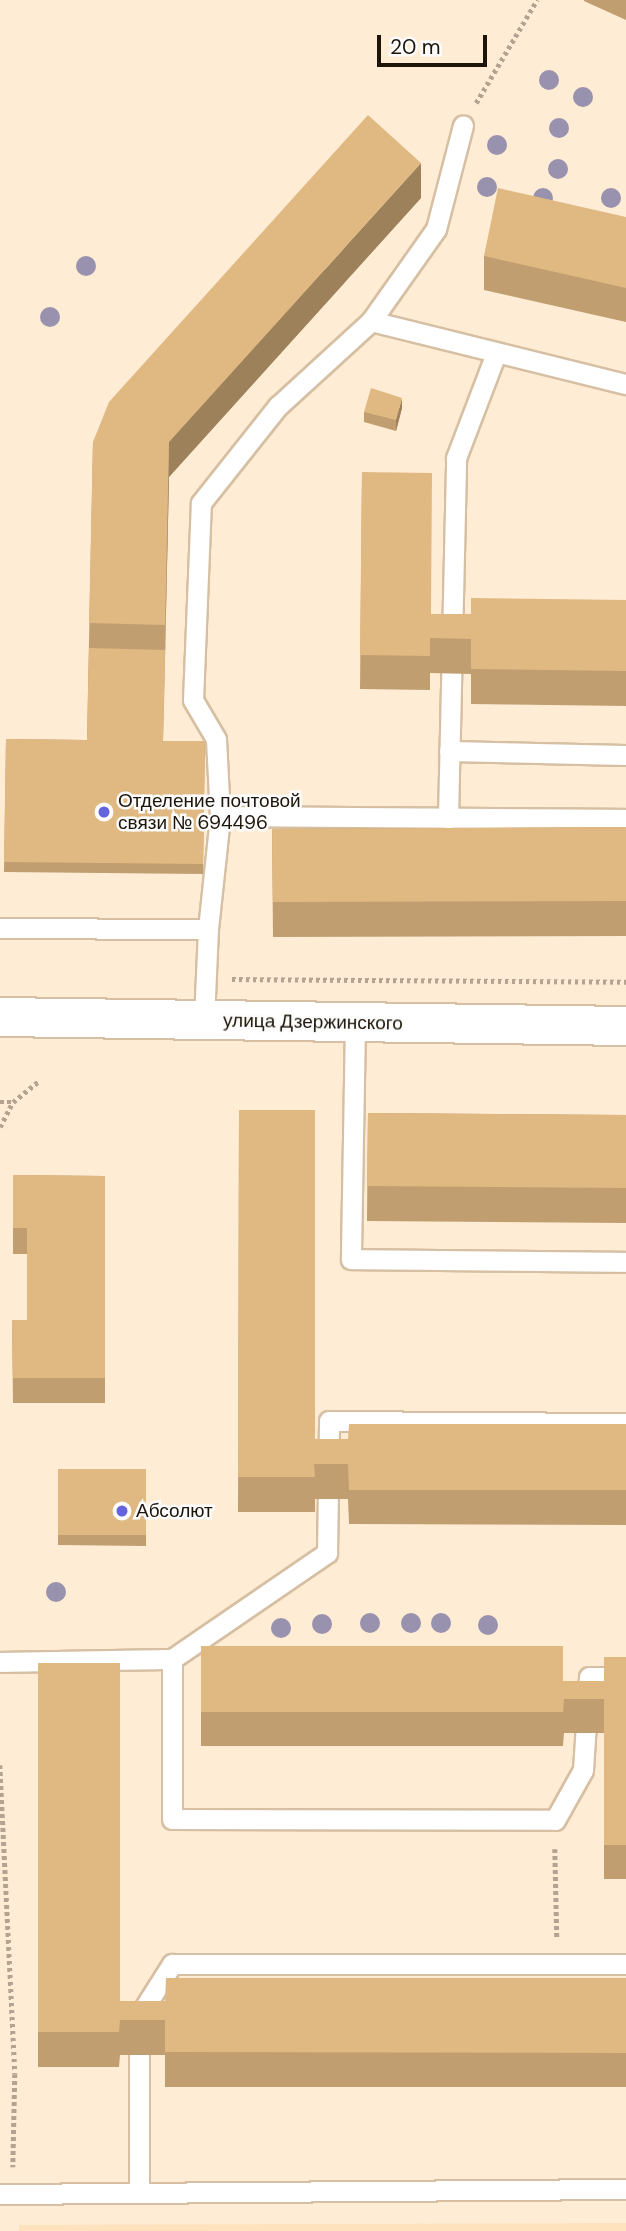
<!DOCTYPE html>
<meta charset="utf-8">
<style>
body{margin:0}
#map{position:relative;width:626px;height:2231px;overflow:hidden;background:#ffecd4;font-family:"DM Sans",sans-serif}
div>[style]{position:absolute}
.built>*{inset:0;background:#fee2bd}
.path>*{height:4.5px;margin-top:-2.25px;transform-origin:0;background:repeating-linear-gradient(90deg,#b3a390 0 3.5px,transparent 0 7px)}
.roads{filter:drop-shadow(2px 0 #d6bfa2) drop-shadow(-2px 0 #d6bfa2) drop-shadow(0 2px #d6bfa2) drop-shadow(0 -2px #d6bfa2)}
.service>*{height:19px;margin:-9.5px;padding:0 9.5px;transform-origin:9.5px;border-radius:9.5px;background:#fff}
.tertiary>*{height:38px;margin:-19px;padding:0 19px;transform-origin:19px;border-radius:19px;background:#fff}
.trees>*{width:20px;height:20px;margin:-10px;border-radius:50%;background:#9992ae}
.wall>*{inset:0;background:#c19e70}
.shaded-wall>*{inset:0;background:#9d815b}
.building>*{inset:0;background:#e0b882}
.dots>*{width:19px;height:19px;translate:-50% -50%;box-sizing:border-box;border:4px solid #fcfcfc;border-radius:50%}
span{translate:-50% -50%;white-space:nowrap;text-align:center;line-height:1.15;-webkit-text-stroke:5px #fcfcfc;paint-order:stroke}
.poi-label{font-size:19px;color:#1d150a}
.left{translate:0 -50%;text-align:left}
.street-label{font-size:19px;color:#1d150a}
.scale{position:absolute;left:377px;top:35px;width:110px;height:32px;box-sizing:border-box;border:4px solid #1d150a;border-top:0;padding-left:9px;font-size:21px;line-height:24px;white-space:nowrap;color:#1d150a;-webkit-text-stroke:5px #fcfcfc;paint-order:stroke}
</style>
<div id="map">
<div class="built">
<i style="clip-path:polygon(626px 2223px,626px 2231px,19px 2231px,19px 2225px)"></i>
</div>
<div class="path">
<i style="left:476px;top:103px;width:120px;rotate:-59.4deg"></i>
<i style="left:232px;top:979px;width:394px;rotate:0.4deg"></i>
<i style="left:0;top:1102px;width:13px"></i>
<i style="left:0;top:1127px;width:28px;rotate:-63deg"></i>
<i style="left:13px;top:1102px;width:32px;rotate:-39deg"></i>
<i style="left:0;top:1765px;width:309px;rotate:87.2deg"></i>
<i style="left:15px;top:2074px;width:93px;rotate:91.2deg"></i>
<i style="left:555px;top:1849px;width:89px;rotate:88.7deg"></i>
</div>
<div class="roads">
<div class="service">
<i style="left:371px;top:321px;width:263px;rotate:13.9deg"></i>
<i style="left:449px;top:751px;width:177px;rotate:1.3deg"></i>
<i style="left:220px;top:816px;width:406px;rotate:0.4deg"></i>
<i style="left:448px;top:818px;width:360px;rotate:-88.7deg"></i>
<i style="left:456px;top:458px;width:112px;rotate:-69.1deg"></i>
<i style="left:0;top:928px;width:208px;rotate:0.3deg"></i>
<i style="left:204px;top:1020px;width:91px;rotate:-87.5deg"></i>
<i style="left:208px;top:929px;width:114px;rotate:-83.9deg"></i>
<i style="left:220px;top:816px;width:77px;rotate:-93deg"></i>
<i style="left:216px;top:739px;width:45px;rotate:-120.5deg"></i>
<i style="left:193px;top:700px;width:197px;rotate:-87.7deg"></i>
<i style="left:201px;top:503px;width:124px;rotate:-51.6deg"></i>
<i style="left:278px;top:406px;width:126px;rotate:-42.4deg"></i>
<i style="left:371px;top:321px;width:113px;rotate:-54.8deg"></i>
<i style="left:436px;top:229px;width:107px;rotate:-75.4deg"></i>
<i style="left:355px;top:1023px;width:236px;rotate:91deg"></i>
<i style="left:351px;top:1259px;width:275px;rotate:0.6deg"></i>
<i style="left:172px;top:1659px;width:188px;rotate:-34.4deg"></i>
<i style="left:327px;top:1553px;width:132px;rotate:-89.1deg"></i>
<i style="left:329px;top:1421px;width:297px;rotate:0.4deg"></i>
<i style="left:0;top:1662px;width:172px;rotate:-1deg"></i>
<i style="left:172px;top:1659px;width:160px;rotate:90deg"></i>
<i style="left:172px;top:1819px;width:383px;rotate:0.1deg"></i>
<i style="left:555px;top:1820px;width:57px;rotate:-60.8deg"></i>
<i style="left:583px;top:1770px;width:93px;rotate:-86.3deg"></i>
<i style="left:589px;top:1677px;width:37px"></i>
<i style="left:139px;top:2192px;width:176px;rotate:-90deg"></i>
<i style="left:139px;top:2016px;width:62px;rotate:-57.6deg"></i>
<i style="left:172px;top:1964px;width:454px"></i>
<i style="left:0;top:2194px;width:626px;rotate:-0.46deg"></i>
</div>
<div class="tertiary">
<i style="left:0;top:1017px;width:626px;rotate:0.82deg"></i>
</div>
</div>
<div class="trees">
<i style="left:549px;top:80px"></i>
<i style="left:583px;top:97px"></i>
<i style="left:559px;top:128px"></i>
<i style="left:497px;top:145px"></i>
<i style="left:558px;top:169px"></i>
<i style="left:487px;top:187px"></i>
<i style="left:543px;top:198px"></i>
<i style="left:611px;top:198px"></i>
<i style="left:86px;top:266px"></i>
<i style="left:50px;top:317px"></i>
<i style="left:56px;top:1592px"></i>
<i style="left:370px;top:1623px"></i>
<i style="left:411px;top:1623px"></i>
<i style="left:441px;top:1623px"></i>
<i style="left:322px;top:1624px"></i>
<i style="left:488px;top:1625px"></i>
<i style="left:281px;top:1628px"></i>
</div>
<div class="wall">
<i style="clip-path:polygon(584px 0,626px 0,626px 20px,584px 1px)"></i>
<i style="clip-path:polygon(421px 198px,169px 477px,163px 741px,205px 741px,203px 874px,4px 872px,6px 739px,87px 740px,93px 442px)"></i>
<i style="clip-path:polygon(626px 217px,626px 322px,484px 290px,484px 256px)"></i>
<i style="clip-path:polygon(402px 408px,396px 431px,364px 422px,364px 412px)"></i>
<i style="clip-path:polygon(362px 472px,431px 614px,471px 614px,626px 600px,626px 706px,471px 704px,471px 674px,430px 673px,430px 690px,360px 689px)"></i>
<i style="clip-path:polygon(626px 827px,626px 936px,273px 937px,272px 829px)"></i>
<i style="clip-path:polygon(239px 1110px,315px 1439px,348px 1439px,626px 1424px,626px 1525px,349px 1524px,348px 1499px,315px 1499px,315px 1512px,238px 1512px)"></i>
<i style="clip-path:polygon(368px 1113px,626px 1115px,626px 1223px,367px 1221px)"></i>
<i style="clip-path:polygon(13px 1175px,105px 1176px,105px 1403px,13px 1403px,12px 1320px,27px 1320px,27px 1254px,13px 1254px)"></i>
<i style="clip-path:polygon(58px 1469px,146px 1469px,146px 1546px,58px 1545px)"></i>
<i style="clip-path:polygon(201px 1646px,563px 1681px,604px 1681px,626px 1657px,626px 1879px,604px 1879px,604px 1733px,564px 1733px,563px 1746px,201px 1746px)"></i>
<i style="clip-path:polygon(38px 1663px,120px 2001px,165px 2001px,626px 1978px,626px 2087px,165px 2087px,165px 2055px,120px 2055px,119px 2067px,38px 2067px)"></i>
</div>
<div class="shaded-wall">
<i style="clip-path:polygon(421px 163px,421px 198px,169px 477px,163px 751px,169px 442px)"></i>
<i style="clip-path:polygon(402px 398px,402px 408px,396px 431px,396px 420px)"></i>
</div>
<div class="building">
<i style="clip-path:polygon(368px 115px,421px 163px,169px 442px,165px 625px,89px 623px,93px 442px,109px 402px)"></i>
<i style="clip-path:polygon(498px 188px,626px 217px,626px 288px,484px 256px)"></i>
<i style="clip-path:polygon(371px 388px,402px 398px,396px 420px,364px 412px)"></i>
<i style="clip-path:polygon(362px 472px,432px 473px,431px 614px,471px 614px,471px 598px,626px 600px,626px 671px,471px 669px,471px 639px,430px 638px,430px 656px,360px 655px)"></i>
<i style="clip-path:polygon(89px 648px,165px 650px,163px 741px,205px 741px,203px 864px,4px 862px,6px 739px,87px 740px)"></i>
<i style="clip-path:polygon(626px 827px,626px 901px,273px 902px,272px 829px)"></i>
<i style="clip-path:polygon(239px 1110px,315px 1110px,315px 1439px,348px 1439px,349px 1424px,626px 1424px,626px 1490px,349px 1490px,348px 1464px,314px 1464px,315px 1477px,238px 1477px)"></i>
<i style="clip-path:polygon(368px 1113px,626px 1115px,626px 1188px,367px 1186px)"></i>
<i style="clip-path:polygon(13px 1175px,105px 1176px,105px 1378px,13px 1378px,12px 1320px,27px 1320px,27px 1228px,13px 1228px)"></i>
<i style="clip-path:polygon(58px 1469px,146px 1469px,146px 1535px,58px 1535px)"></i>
<i style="clip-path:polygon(201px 1646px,563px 1646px,563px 1681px,604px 1681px,604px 1657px,626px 1657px,626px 1845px,604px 1845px,604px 1699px,564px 1699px,563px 1712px,201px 1712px)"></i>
<i style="clip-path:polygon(38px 1663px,120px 1663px,120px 2001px,165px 2001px,166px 1978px,626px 1978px,626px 2053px,165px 2052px,165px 2020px,120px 2020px,119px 2032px,38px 2032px)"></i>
</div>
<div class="dots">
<i style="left:104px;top:812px;background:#6464dd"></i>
<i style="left:122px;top:1511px;background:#6464dd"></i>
</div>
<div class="poi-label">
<span class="left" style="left:118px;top:812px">Отделение почтовой<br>связи № 694496</span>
<span class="left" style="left:136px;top:1511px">Абсолют</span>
</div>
<div class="street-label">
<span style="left:313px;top:1022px;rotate:1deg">улица Дзержинского</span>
</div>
<div class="scale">20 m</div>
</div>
